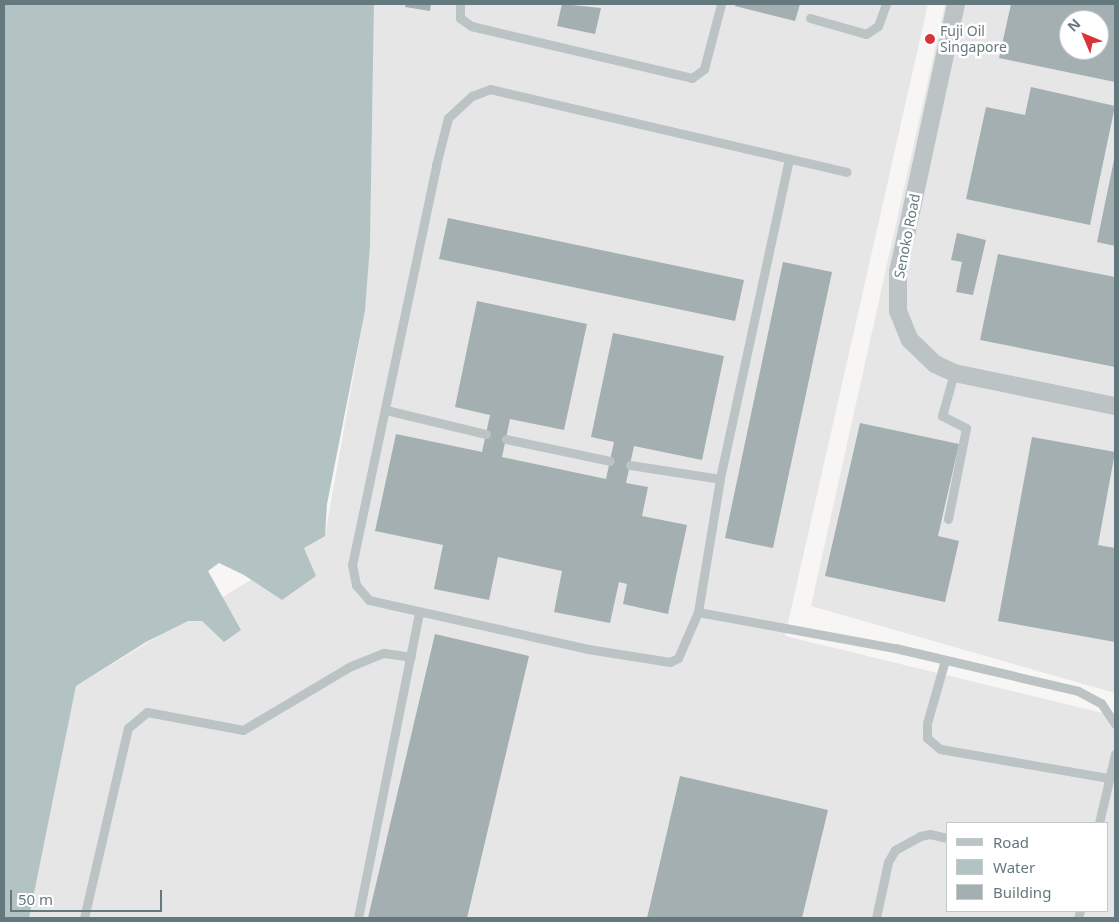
<!DOCTYPE html>
<style>
body{margin:0}
#map{position:relative;width:1119px;height:922px;overflow:hidden;background:#f7f6f4;font-family:"Noto Sans",sans-serif}
div>[style]{position:absolute}
.built>*{inset:0;background:#e5e6e5}
.water>*{inset:0;background:#b3c3c4}
.building>*{inset:0;background:#a3afb1}
.service>*{height:9px;margin:-4.5px;padding:0 4.5px;transform-origin:4.5px;border-radius:4.5px;background:#bcc3c4}
.minor>*{height:18px;margin:-9px;padding:0 9px;transform-origin:9px;border-radius:9px;background:#bcc3c4}
.dots>*{width:14px;height:14px;translate:-50% -50%;box-sizing:border-box;border:2px solid #fff;border-radius:50%}
span{translate:-50% -50%;white-space:nowrap;text-align:center;line-height:1.15;-webkit-text-stroke:5px #fff;paint-order:stroke}
.poi-label{font-size:14px;color:#64797d}
.left{translate:0 -50%;text-align:left}
.street-label{font-size:14px;color:#64797d}
.frame{position:absolute;inset:0;border:5px solid #64797d;pointer-events:none}
.legend{position:absolute;left:946px;top:822px;width:162px;height:90px;box-sizing:border-box;background:#fff;border:1px solid #c1c9cb;margin:0;padding:6px 9px;list-style:none;font-size:15px;color:#64797d}
.legend li{display:flex;align-items:center;gap:10px;height:25px}
.legend b{width:25px;border:1px solid #c1c9cb}
.north{position:absolute;left:1059px;top:10px;width:50px;height:50px;box-sizing:border-box;background:#fff;border:1px solid #c1c9cb;border-radius:50%;rotate:315deg;font-size:14px;font-weight:700;line-height:20px;text-align:center;color:#64797d}
.north::after{content:'';display:block;margin:auto;width:18px;height:22px;background:#d83336;clip-path:polygon(50% 0,100% 100%,50% 72%,0 100%)}
.scale{position:absolute;left:10px;top:890px;width:152px;height:22px;box-sizing:border-box;border:2px solid #64797d;border-top:0;padding-left:6px;font-size:15px;line-height:18px;white-space:nowrap;color:#64797d;-webkit-text-stroke:4px #fff;paint-order:stroke}
</style>
<div id="map">
<div class="built">
<i style="clip-path:polygon(evenodd,374px 4px,928px 4px,785px 636px,1115px 716px,1115px 918px,29px 918px,76px 686px,325px 535px,365px 311px,370px 246px,374px 4px,948px 823px,1108px 823px,1108px 911px,948px 911px,948px 823px)"></i>
<i style="clip-path:polygon(evenodd,945px 4px,1115px 4px,1115px 693px,811px 606px,945px 4px,1069px 20px,1099px 20px,1099px 50px,1069px 50px,1069px 20px)"></i>
</div>
<div class="water">
<i style="clip-path:polygon(4px 4px,374px 4px,370px 246px,365px 311px,327px 504px,325px 536px,304px 548px,316px 576px,282px 600px,244px 575px,219px 563px,208px 571px,241px 630px,224px 642px,202px 621px,188px 621px,146px 642px,76px 686px,29px 918px,4px 918px)"></i>
</div>
<div class="building">
<i style="clip-path:polygon(406px 4px,431px 4px,430px 11px,405px 7px)"></i>
<i style="clip-path:polygon(562px 4px,601px 8px,595px 34px,557px 26px)"></i>
<i style="clip-path:polygon(736px 4px,800px 4px,795px 21px,735px 6px)"></i>
<i style="clip-path:polygon(evenodd,1011px 4px,1115px 4px,1115px 82px,999px 58px,1011px 4px,1069px 20px,1099px 20px,1099px 50px,1069px 50px,1069px 20px)"></i>
<i style="clip-path:polygon(1031px 87px,1115px 106px,1090px 225px,966px 199px,986px 107px,1025px 115px)"></i>
<i style="clip-path:polygon(1114px 160px,1115px 160px,1115px 246px,1097px 242px)"></i>
<i style="clip-path:polygon(448px 218px,744px 280px,735px 321px,439px 259px)"></i>
<i style="clip-path:polygon(957px 233px,986px 240px,973px 295px,956px 292px,962px 262px,951px 260px)"></i>
<i style="clip-path:polygon(998px 254px,1115px 277px,1115px 367px,980px 340px)"></i>
<i style="clip-path:polygon(783px 262px,832px 272px,773px 548px,725px 538px)"></i>
<i style="clip-path:polygon(477px 301px,587px 324px,564px 430px,510px 419px,502px 457px,606px 479px,614px 442px,591px 437px,613px 333px,724px 356px,702px 460px,634px 446px,626px 483px,648px 487px,642px 516px,687px 525px,668px 614px,623px 604px,627px 584px,619px 582px,610px 623px,554px 612px,562px 571px,498px 557px,489px 600px,434px 589px,443px 545px,375px 531px,396px 434px,482px 452px,490px 415px,455px 407px)"></i>
<i style="clip-path:polygon(860px 423px,959px 444px,938px 536px,959px 541px,945px 602px,825px 576px)"></i>
<i style="clip-path:polygon(1032px 437px,1115px 452px,1098px 545px,1115px 548px,1115px 642px,998px 621px)"></i>
<i style="clip-path:polygon(435px 634px,529px 656px,467px 918px,368px 918px)"></i>
<i style="clip-path:polygon(680px 776px,828px 810px,802px 918px,647px 918px)"></i>
</div>
<div class="service">
<i style="left:460px;top:4px;width:14px;rotate:90deg"></i>
<i style="left:460px;top:18px;width:14px;rotate:36deg"></i>
<i style="left:471px;top:26px;width:227px;rotate:13.2deg"></i>
<i style="left:692px;top:78px;width:15px;rotate:-37deg"></i>
<i style="left:704px;top:69px;width:67px;rotate:-75.3deg"></i>
<i style="left:810px;top:18px;width:58px;rotate:15.9deg"></i>
<i style="left:866px;top:34px;width:14px;rotate:-34deg"></i>
<i style="left:878px;top:26px;width:23px;rotate:-70deg"></i>
<i style="left:789px;top:159px;width:327px;rotate:102.2deg"></i>
<i style="left:720px;top:479px;width:135px;rotate:99.4deg"></i>
<i style="left:698px;top:612px;width:50px;rotate:113.5deg"></i>
<i style="left:678px;top:658px;width:9px;rotate:153deg"></i>
<i style="left:670px;top:662px;width:83px;rotate:-171deg"></i>
<i style="left:588px;top:649px;width:224px;rotate:-167.4deg"></i>
<i style="left:369px;top:600px;width:20px;rotate:-131deg"></i>
<i style="left:356px;top:585px;width:20px;rotate:-101deg"></i>
<i style="left:352px;top:565px;width:409px;rotate:-78.1deg"></i>
<i style="left:436px;top:165px;width:49px;rotate:-75.7deg"></i>
<i style="left:448px;top:118px;width:33px;rotate:-43deg"></i>
<i style="left:472px;top:96px;width:19px;rotate:-21deg"></i>
<i style="left:490px;top:89px;width:366px;rotate:13.1deg"></i>
<i style="left:386px;top:410px;width:103px;rotate:13.5deg"></i>
<i style="left:506px;top:439px;width:106px;rotate:11.9deg"></i>
<i style="left:630px;top:465px;width:91px;rotate:8.8deg"></i>
<i style="left:948px;top:519px;width:93px;rotate:-78.8deg"></i>
<i style="left:966px;top:428px;width:27px;rotate:-153deg"></i>
<i style="left:942px;top:416px;width:45px;rotate:-74.4deg"></i>
<i style="left:698px;top:612px;width:200px;rotate:10.4deg"></i>
<i style="left:895px;top:648px;width:188px;rotate:13.2deg"></i>
<i style="left:1078px;top:691px;width:26px;rotate:28deg"></i>
<i style="left:1101px;top:703px;width:25px;rotate:56deg"></i>
<i style="left:945px;top:660px;width:66px;rotate:105.9deg"></i>
<i style="left:927px;top:723px;width:15px;rotate:90deg"></i>
<i style="left:927px;top:738px;width:17px;rotate:40deg"></i>
<i style="left:940px;top:749px;width:170px;rotate:9.8deg"></i>
<i style="left:1099px;top:823px;width:71px;rotate:-76.9deg"></i>
<i style="left:84px;top:918px;width:195px;rotate:-77deg"></i>
<i style="left:128px;top:728px;width:25px;rotate:-40deg"></i>
<i style="left:147px;top:712px;width:98px;rotate:10.6deg"></i>
<i style="left:243px;top:730px;width:126px;rotate:-30.7deg"></i>
<i style="left:351px;top:666px;width:35px;rotate:-22deg"></i>
<i style="left:384px;top:653px;width:27px;rotate:8deg"></i>
<i style="left:358px;top:918px;width:312px;rotate:-78.7deg"></i>
<i style="left:876px;top:918px;width:57px;rotate:-77.9deg"></i>
<i style="left:888px;top:862px;width:14px;rotate:-60deg"></i>
<i style="left:895px;top:850px;width:29px;rotate:-29deg"></i>
<i style="left:920px;top:836px;width:10px;rotate:-11deg"></i>
<i style="left:930px;top:834px;width:18px;rotate:13deg"></i>
<i style="left:1078px;top:918px;width:7px;rotate:-74deg"></i>
</div>
<div class="minor">
<i style="left:956px;top:4px;width:274px;rotate:102.2deg"></i>
<i style="left:898px;top:272px;width:39px;rotate:90deg"></i>
<i style="left:898px;top:311px;width:31px;rotate:68deg"></i>
<i style="left:910px;top:340px;width:35px;rotate:44deg"></i>
<i style="left:935px;top:364px;width:21px;rotate:25deg"></i>
<i style="left:954px;top:373px;width:164px;rotate:11.6deg"></i>
</div>
<div class="dots">
<i style="left:930px;top:39px;background:#d83336"></i>
</div>
<div class="poi-label">
<span class="left" style="left:940px;top:39px">Fuji Oil<br>Singapore</span>
</div>
<div class="street-label">
<span style="left:907px;top:236px;rotate:-79deg">Senoko Road</span>
</div>
<div class="frame"></div>
<ul class="legend">
<li><b style="height:6px;background:#bcc3c4"></b>Road</li>
<li><b style="height:14px;background:#b3c3c4"></b>Water</li>
<li><b style="height:14px;background:#a3afb1"></b>Building</li>
</ul>
<div class="north">N</div>
<div class="scale">50 m</div>
</div>
